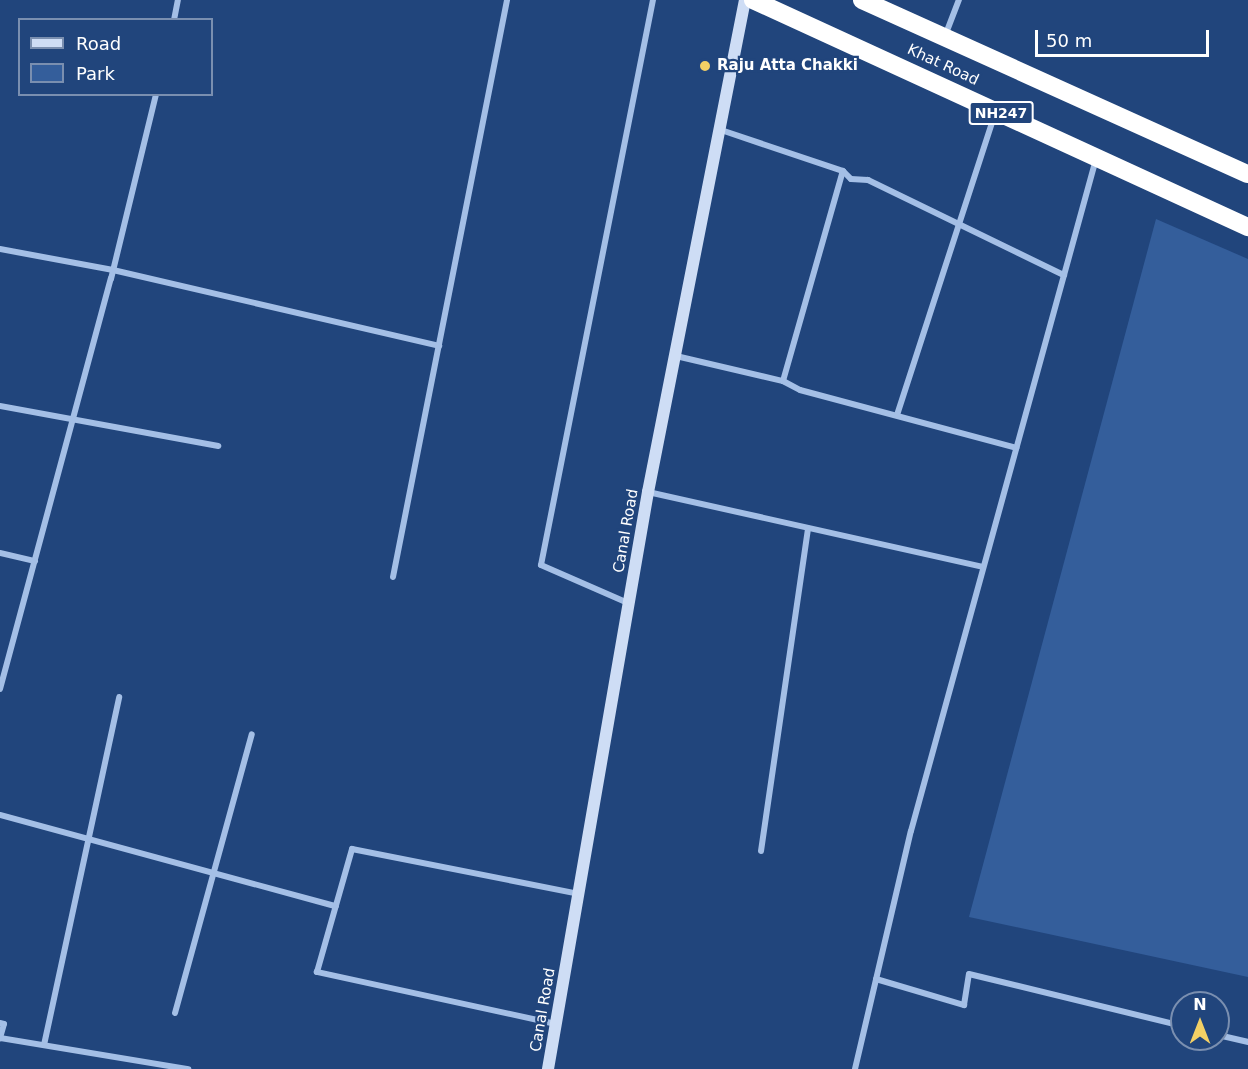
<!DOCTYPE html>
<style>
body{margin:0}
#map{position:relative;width:1248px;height:1069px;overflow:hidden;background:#21457c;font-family:"DejaVu Sans",sans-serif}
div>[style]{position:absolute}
.green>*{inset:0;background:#345e9b}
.street>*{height:6px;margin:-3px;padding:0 3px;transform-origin:3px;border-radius:3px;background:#a4bfe6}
.secondary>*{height:12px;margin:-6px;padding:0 6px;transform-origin:6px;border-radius:6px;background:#ceddf5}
.highway>*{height:18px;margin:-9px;padding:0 9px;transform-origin:9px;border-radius:9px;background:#fff}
.dots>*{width:16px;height:16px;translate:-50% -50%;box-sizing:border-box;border:3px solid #21457c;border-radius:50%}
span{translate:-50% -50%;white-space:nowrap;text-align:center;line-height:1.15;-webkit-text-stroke:4.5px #21457c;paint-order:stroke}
.shield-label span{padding:2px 4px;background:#21457c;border:2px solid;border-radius:4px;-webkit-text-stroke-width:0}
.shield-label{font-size:14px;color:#fff;font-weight:700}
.street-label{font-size:15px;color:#fff}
.poi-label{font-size:15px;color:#fff;font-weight:700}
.left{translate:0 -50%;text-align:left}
.legend{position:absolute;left:18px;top:18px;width:195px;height:78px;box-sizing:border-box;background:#21457c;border:2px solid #7a8fb0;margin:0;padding:8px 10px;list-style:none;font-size:18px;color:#fff}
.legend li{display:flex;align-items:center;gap:12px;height:30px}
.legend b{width:30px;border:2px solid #7a8fb0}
.north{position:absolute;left:1170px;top:991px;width:60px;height:60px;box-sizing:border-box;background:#21457c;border:2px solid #7a8fb0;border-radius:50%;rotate:0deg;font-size:16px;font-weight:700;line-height:24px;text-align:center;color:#fff}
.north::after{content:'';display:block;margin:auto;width:21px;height:27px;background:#f3d065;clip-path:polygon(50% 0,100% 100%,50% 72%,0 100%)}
.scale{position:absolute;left:1035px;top:30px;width:174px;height:27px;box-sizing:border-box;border:3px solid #fff;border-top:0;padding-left:8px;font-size:18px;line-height:21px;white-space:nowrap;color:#fff;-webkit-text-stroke:4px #21457c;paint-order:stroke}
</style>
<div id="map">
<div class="green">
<i style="clip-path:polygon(1156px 219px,1248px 259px,1248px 977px,969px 917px)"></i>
</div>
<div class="street">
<i style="left:174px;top:20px;width:20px;rotate:-79deg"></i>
<i style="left:945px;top:36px;width:39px;rotate:-69deg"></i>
<i style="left:721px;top:130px;width:129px;rotate:18.6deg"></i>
<i style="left:843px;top:171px;width:11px;rotate:45deg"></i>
<i style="left:851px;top:179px;width:17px;rotate:3deg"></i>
<i style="left:868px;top:180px;width:218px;rotate:25.9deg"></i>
<i style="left:0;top:249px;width:115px;rotate:10.5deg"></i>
<i style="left:113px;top:270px;width:335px;rotate:13.1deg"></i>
<i style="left:676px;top:356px;width:110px;rotate:13.2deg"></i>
<i style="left:783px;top:381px;width:19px;rotate:28deg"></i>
<i style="left:800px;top:390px;width:224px;rotate:15deg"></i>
<i style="left:783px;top:381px;width:218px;rotate:-74.1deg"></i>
<i style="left:0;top:406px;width:222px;rotate:10.4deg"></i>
<i style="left:897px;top:415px;width:318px;rotate:-72deg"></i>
<i style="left:648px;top:492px;width:343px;rotate:12.6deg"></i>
<i style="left:0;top:553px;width:36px;rotate:13deg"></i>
<i style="left:393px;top:577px;width:588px;rotate:-78.82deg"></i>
<i style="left:628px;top:603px;width:95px;rotate:-156.4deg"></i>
<i style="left:541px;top:565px;width:576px;rotate:-78.79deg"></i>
<i style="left:0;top:689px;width:425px;rotate:-74.9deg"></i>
<i style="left:111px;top:279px;width:190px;rotate:-76.3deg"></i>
<i style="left:0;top:815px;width:348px;rotate:15.2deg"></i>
<i style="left:761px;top:851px;width:326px;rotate:-81.7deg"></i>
<i style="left:876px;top:979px;width:92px;rotate:16.5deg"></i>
<i style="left:964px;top:1005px;width:31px;rotate:-81deg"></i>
<i style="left:969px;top:974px;width:219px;rotate:13.7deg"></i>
<i style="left:175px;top:1013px;width:289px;rotate:-74.6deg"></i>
<i style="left:0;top:1023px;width:4px;rotate:14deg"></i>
<i style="left:4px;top:1024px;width:15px;rotate:106deg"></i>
<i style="left:0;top:1038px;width:191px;rotate:9.4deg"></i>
<i style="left:556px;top:1024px;width:245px;rotate:-167.7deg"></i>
<i style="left:317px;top:972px;width:128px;rotate:-74.1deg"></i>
<i style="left:352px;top:849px;width:231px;rotate:11.2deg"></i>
<i style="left:1218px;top:1035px;width:31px;rotate:13deg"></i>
<i style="left:44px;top:1045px;width:356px;rotate:-77.8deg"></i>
<i style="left:855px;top:1069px;width:244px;rotate:-76.8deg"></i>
<i style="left:911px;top:831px;width:697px;rotate:-74.61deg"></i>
</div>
<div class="secondary">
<i style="left:548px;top:1069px;width:586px;rotate:-80.17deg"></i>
<i style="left:648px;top:492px;width:501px;rotate:-78.85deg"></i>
</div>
<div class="highway">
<i style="left:753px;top:0;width:545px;rotate:24.64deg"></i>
<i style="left:862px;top:0;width:423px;rotate:24.3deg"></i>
</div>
<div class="dots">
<i style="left:705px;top:66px;background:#f3d065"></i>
</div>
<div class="shield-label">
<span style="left:1001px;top:113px">NH247</span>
</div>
<div class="street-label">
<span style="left:943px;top:65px;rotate:25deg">Khat Road</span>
<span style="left:626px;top:531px;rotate:-80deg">Canal Road</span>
<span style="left:543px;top:1010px;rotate:-80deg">Canal Road</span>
</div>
<div class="poi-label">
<span class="left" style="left:717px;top:66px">Raju Atta Chakki</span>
</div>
<ul class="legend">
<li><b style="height:8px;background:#ceddf5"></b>Road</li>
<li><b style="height:16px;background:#345e9b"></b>Park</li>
</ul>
<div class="north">N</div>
<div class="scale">50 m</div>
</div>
